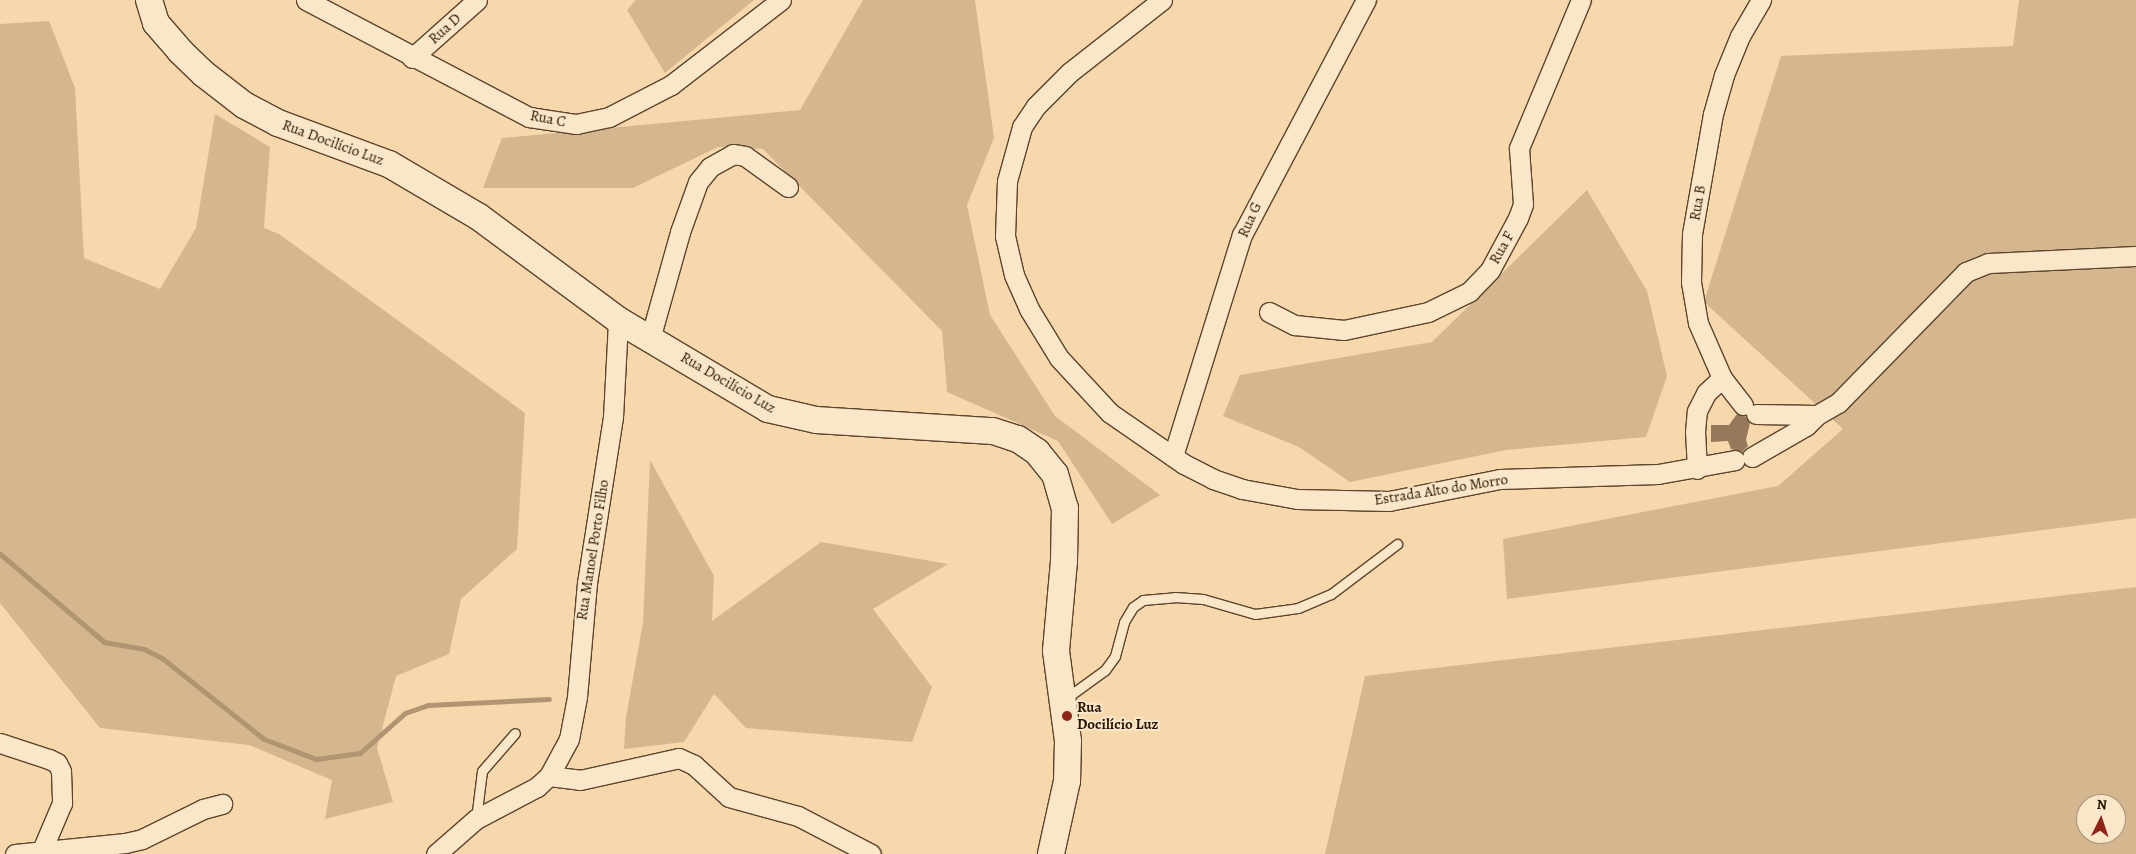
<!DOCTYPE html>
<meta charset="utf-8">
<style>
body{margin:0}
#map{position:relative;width:2136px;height:854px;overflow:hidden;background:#f7d8ac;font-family:Alegreya,serif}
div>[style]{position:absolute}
.green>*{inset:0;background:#d4b78f}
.stream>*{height:5px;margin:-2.5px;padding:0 2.5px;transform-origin:2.5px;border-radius:2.5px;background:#b19572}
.building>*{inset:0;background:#95795a}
.roads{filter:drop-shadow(1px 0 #5d442c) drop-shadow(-1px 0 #5d442c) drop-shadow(0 1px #5d442c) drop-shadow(0 -1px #5d442c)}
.lane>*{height:9px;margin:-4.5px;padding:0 4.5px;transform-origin:4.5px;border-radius:4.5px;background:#fae6c9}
.street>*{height:19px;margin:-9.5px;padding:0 9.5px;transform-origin:9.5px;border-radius:9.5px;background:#fae6c9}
.secondary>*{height:26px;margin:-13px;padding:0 13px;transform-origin:13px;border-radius:13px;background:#fae6c9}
.dots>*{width:14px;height:14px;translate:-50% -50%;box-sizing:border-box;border:2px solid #fae6c9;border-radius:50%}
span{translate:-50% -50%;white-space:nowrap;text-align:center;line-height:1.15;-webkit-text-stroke:4px #fae6c9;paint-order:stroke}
.street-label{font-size:15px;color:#2a1301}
.poi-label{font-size:15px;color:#2a1301;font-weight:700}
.left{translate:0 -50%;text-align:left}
.north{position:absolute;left:2076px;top:794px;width:50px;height:50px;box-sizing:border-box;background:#fae6c9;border:1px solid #a79279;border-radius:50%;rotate:4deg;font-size:14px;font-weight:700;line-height:20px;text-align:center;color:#2a1301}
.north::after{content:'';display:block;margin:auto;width:18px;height:22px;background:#8f2418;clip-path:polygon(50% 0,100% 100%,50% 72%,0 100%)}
</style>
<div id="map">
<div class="green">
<i style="clip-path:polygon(636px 0,754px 0,665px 73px,627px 10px)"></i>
<i style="clip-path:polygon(863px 0,975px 0,994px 138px,967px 205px,990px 315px,1055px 416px,1160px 495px,1112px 524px,1058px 441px,947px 392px,942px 331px,763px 149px,718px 147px,633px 188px,483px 188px,502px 138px,800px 110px)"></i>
<i style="clip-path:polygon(2019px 0,2136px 0,2136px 518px,1507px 599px,1503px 539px,1778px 486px,1843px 429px,1704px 302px,1781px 56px,2013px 46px)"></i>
<i style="clip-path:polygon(49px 21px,75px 88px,84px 258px,160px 289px,196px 228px,215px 114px,270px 147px,264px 228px,279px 234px,525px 413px,517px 549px,461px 599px,449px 654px,396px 676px,377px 748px,393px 802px,325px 819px,332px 780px,249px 745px,100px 728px,0 603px,0 24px)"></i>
<i style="clip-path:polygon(1587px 190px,1647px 291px,1667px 376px,1646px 437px,1506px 450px,1350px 482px,1299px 447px,1223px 416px,1240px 375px,1432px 342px)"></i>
<i style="clip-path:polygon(650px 460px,714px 576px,712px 621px,821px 542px,948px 564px,873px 609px,932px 687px,912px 742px,746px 728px,714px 694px,684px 742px,624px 749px,626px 717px,643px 623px)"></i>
<i style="clip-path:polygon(evenodd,2136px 587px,2136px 854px,1325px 854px,1365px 676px,2136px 587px,2086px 804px,2116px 804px,2116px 834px,2086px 834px,2086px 804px)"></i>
</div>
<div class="stream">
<i style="left:0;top:554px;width:136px;rotate:40.2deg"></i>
<i style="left:104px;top:642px;width:41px;rotate:9.9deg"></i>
<i style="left:144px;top:649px;width:20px;rotate:27deg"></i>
<i style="left:162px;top:658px;width:130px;rotate:38.5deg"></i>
<i style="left:264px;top:739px;width:56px;rotate:21deg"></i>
<i style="left:316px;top:759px;width:44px;rotate:-7.8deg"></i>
<i style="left:360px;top:753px;width:60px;rotate:-41.6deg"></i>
<i style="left:405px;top:713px;width:24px;rotate:-19deg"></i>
<i style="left:428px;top:705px;width:121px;rotate:-2.8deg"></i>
</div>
<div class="building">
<i style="clip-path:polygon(1737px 414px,1745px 416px,1750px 423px,1746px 440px,1748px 446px,1742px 452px,1731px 449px,1728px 441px,1711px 442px,1711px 425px,1729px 425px)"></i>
</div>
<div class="roads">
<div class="lane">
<i style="left:1065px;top:699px;width:49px;rotate:-35.9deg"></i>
<i style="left:1105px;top:670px;width:17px;rotate:-54deg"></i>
<i style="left:1115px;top:656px;width:35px;rotate:-75deg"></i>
<i style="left:1124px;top:622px;width:17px;rotate:-59deg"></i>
<i style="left:1133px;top:607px;width:12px;rotate:-35deg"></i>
<i style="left:1143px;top:600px;width:32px;rotate:-5deg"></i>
<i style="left:1175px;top:597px;width:28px;rotate:4deg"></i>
<i style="left:1203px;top:599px;width:54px;rotate:16.1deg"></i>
<i style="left:1255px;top:614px;width:43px;rotate:-7.9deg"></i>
<i style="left:1298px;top:608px;width:36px;rotate:-23deg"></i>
<i style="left:1331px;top:594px;width:83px;rotate:-37.1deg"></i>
<i style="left:476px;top:819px;width:48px;rotate:-82.9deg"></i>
<i style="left:482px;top:771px;width:50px;rotate:-49deg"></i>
</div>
<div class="street">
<i style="left:306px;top:0;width:252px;rotate:27.7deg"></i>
<i style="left:529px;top:117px;width:48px;rotate:8.5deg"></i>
<i style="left:576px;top:124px;width:34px;rotate:-12deg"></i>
<i style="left:609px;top:117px;width:70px;rotate:-27.3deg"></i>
<i style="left:671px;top:85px;width:139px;rotate:-37.7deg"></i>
<i style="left:1162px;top:0;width:118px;rotate:141.9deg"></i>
<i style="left:1069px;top:73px;width:47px;rotate:135deg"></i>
<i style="left:1036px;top:106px;width:25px;rotate:124deg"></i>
<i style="left:1022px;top:127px;width:56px;rotate:105.5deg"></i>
<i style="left:1007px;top:181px;width:55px;rotate:92.1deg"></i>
<i style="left:1005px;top:236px;width:40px;rotate:77deg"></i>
<i style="left:1014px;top:275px;width:37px;rotate:66deg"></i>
<i style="left:1029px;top:309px;width:57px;rotate:58.5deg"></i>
<i style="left:1059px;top:358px;width:75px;rotate:47.2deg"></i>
<i style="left:1110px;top:413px;width:90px;rotate:34.6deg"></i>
<i style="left:1184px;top:464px;width:33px;rotate:27deg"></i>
<i style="left:1213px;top:479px;width:31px;rotate:19deg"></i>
<i style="left:1242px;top:489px;width:56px;rotate:10.3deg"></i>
<i style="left:1297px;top:499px;width:92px;rotate:1.2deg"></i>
<i style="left:1389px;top:501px;width:113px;rotate:-11.2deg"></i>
<i style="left:1500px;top:479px;width:158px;rotate:-1.8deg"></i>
<i style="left:1658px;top:474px;width:78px;rotate:-10.3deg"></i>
<i style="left:412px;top:58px;width:87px;rotate:-41.7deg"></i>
<i style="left:1269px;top:312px;width:29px;rotate:27deg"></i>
<i style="left:1295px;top:325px;width:49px;rotate:5.8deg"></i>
<i style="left:1344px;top:330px;width:86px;rotate:-12.1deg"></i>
<i style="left:1428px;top:312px;width:46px;rotate:-26deg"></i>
<i style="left:1469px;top:292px;width:30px;rotate:-46deg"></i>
<i style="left:1490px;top:270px;width:59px;rotate:-61.7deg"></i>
<i style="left:1518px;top:218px;width:15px;rotate:-70deg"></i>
<i style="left:1523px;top:204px;width:56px;rotate:-94.1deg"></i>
<i style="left:1519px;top:148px;width:160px;rotate:-67.3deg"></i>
<i style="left:650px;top:339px;width:111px;rotate:-74.3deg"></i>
<i style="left:680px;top:232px;width:53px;rotate:-70.2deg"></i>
<i style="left:698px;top:182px;width:19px;rotate:-51deg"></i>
<i style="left:710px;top:167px;width:26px;rotate:-29deg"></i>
<i style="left:733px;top:154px;width:12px;rotate:9deg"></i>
<i style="left:745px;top:156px;width:53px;rotate:35.8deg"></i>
<i style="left:1743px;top:405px;width:34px;rotate:-128deg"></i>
<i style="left:1722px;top:378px;width:60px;rotate:-113.6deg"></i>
<i style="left:1698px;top:323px;width:42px;rotate:-99.7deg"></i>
<i style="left:1691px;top:282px;width:48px;rotate:-88.8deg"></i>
<i style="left:1692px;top:234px;width:122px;rotate:-80.1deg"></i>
<i style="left:1713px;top:114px;width:41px;rotate:-74.2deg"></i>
<i style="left:1724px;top:75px;width:42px;rotate:-67.7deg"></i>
<i style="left:1740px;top:36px;width:42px;rotate:-59.7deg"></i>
<i style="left:1756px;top:414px;width:61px;rotate:0.9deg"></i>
<i style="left:1173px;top:456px;width:232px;rotate:-72.7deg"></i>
<i style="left:1242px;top:235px;width:266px;rotate:-62.2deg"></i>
<i style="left:1752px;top:457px;width:62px;rotate:-29.9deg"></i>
<i style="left:1806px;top:426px;width:16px;rotate:-45deg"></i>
<i style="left:1817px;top:415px;width:24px;rotate:-30deg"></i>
<i style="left:1838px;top:403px;width:183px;rotate:-45.7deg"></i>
<i style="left:1966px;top:272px;width:24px;rotate:-22deg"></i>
<i style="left:1988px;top:263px;width:148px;rotate:-2.7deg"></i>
<i style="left:1697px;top:469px;width:37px;rotate:-93deg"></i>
<i style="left:1695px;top:432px;width:21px;rotate:-85deg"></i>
<i style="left:1697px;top:411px;width:20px;rotate:-63deg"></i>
<i style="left:1706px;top:393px;width:22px;rotate:-43deg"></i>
<i style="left:0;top:743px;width:52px;rotate:18.1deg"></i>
<i style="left:49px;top:759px;width:9px;rotate:27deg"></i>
<i style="left:57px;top:763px;width:9px;rotate:63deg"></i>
<i style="left:61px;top:771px;width:32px;rotate:88deg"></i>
<i style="left:62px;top:803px;width:51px;rotate:113.1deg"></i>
<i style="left:549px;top:776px;width:31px;rotate:7deg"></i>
<i style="left:580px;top:780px;width:101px;rotate:-12.5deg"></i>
<i style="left:679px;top:758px;width:17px;rotate:25deg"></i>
<i style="left:694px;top:765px;width:47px;rotate:42.4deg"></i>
<i style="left:729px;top:797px;width:72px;rotate:15.4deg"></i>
<i style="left:798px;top:816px;width:82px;rotate:27.5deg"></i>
<i style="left:15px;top:854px;width:111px;rotate:-5.7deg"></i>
<i style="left:125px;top:843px;width:17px;rotate:-13deg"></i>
<i style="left:142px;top:839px;width:68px;rotate:-26.2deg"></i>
<i style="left:203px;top:809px;width:20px;rotate:-15deg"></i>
<i style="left:436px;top:854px;width:53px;rotate:-41.2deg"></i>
<i style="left:476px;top:819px;width:69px;rotate:-27.7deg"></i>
<i style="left:537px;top:787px;width:16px;rotate:-43deg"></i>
<i style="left:549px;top:776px;width:42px;rotate:-61.6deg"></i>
<i style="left:569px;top:739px;width:43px;rotate:-79.2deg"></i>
<i style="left:577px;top:697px;width:114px;rotate:-85deg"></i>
<i style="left:587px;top:583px;width:168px;rotate:-81.1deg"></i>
<i style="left:613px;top:417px;width:97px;rotate:-87deg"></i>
</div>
<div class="secondary">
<i style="left:149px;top:0;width:24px;rotate:73deg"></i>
<i style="left:156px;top:23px;width:37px;rotate:49deg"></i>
<i style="left:180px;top:51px;width:33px;rotate:44deg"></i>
<i style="left:204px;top:74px;width:51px;rotate:37.8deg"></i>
<i style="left:244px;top:105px;width:38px;rotate:28deg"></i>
<i style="left:278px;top:123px;width:118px;rotate:20.3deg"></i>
<i style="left:389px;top:164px;width:104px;rotate:30.5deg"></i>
<i style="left:479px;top:217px;width:173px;rotate:36.5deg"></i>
<i style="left:618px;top:320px;width:174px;rotate:30.7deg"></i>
<i style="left:768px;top:409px;width:49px;rotate:12.9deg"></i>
<i style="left:816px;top:420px;width:177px;rotate:3.6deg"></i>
<i style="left:993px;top:431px;width:26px;rotate:18deg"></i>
<i style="left:1018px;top:439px;width:23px;rotate:34deg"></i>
<i style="left:1037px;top:452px;width:28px;rotate:51deg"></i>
<i style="left:1055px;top:474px;width:35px;rotate:74deg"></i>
<i style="left:1065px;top:508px;width:53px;rotate:91.1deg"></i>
<i style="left:1064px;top:561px;width:90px;rotate:95.1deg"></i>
<i style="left:1056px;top:651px;width:91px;rotate:82.4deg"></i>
<i style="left:1068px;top:741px;width:40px;rotate:91.4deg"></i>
<i style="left:1067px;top:781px;width:75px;rotate:102.4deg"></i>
</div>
</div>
<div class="dots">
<i style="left:1067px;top:716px;background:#8f2418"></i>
</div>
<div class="street-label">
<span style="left:445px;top:29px;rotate:-42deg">Rua D</span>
<span style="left:548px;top:119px;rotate:11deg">Rua C</span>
<span style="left:333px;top:143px;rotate:20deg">Rua Docilício Luz</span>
<span style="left:1698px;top:203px;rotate:-80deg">Rua B</span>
<span style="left:1250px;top:220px;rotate:-66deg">Rua G</span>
<span style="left:1502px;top:248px;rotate:-61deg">Rua F</span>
<span style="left:728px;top:383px;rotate:30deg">Rua Docilício Luz</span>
<span style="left:1441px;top:490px;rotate:-9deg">Estrada Alto do Morro</span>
<span style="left:593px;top:550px;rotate:-81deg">Rua Manoel Porto Filho</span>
</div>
<div class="poi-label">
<span class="left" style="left:1077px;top:716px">Rua<br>Docilício Luz</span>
</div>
<div class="north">N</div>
</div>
